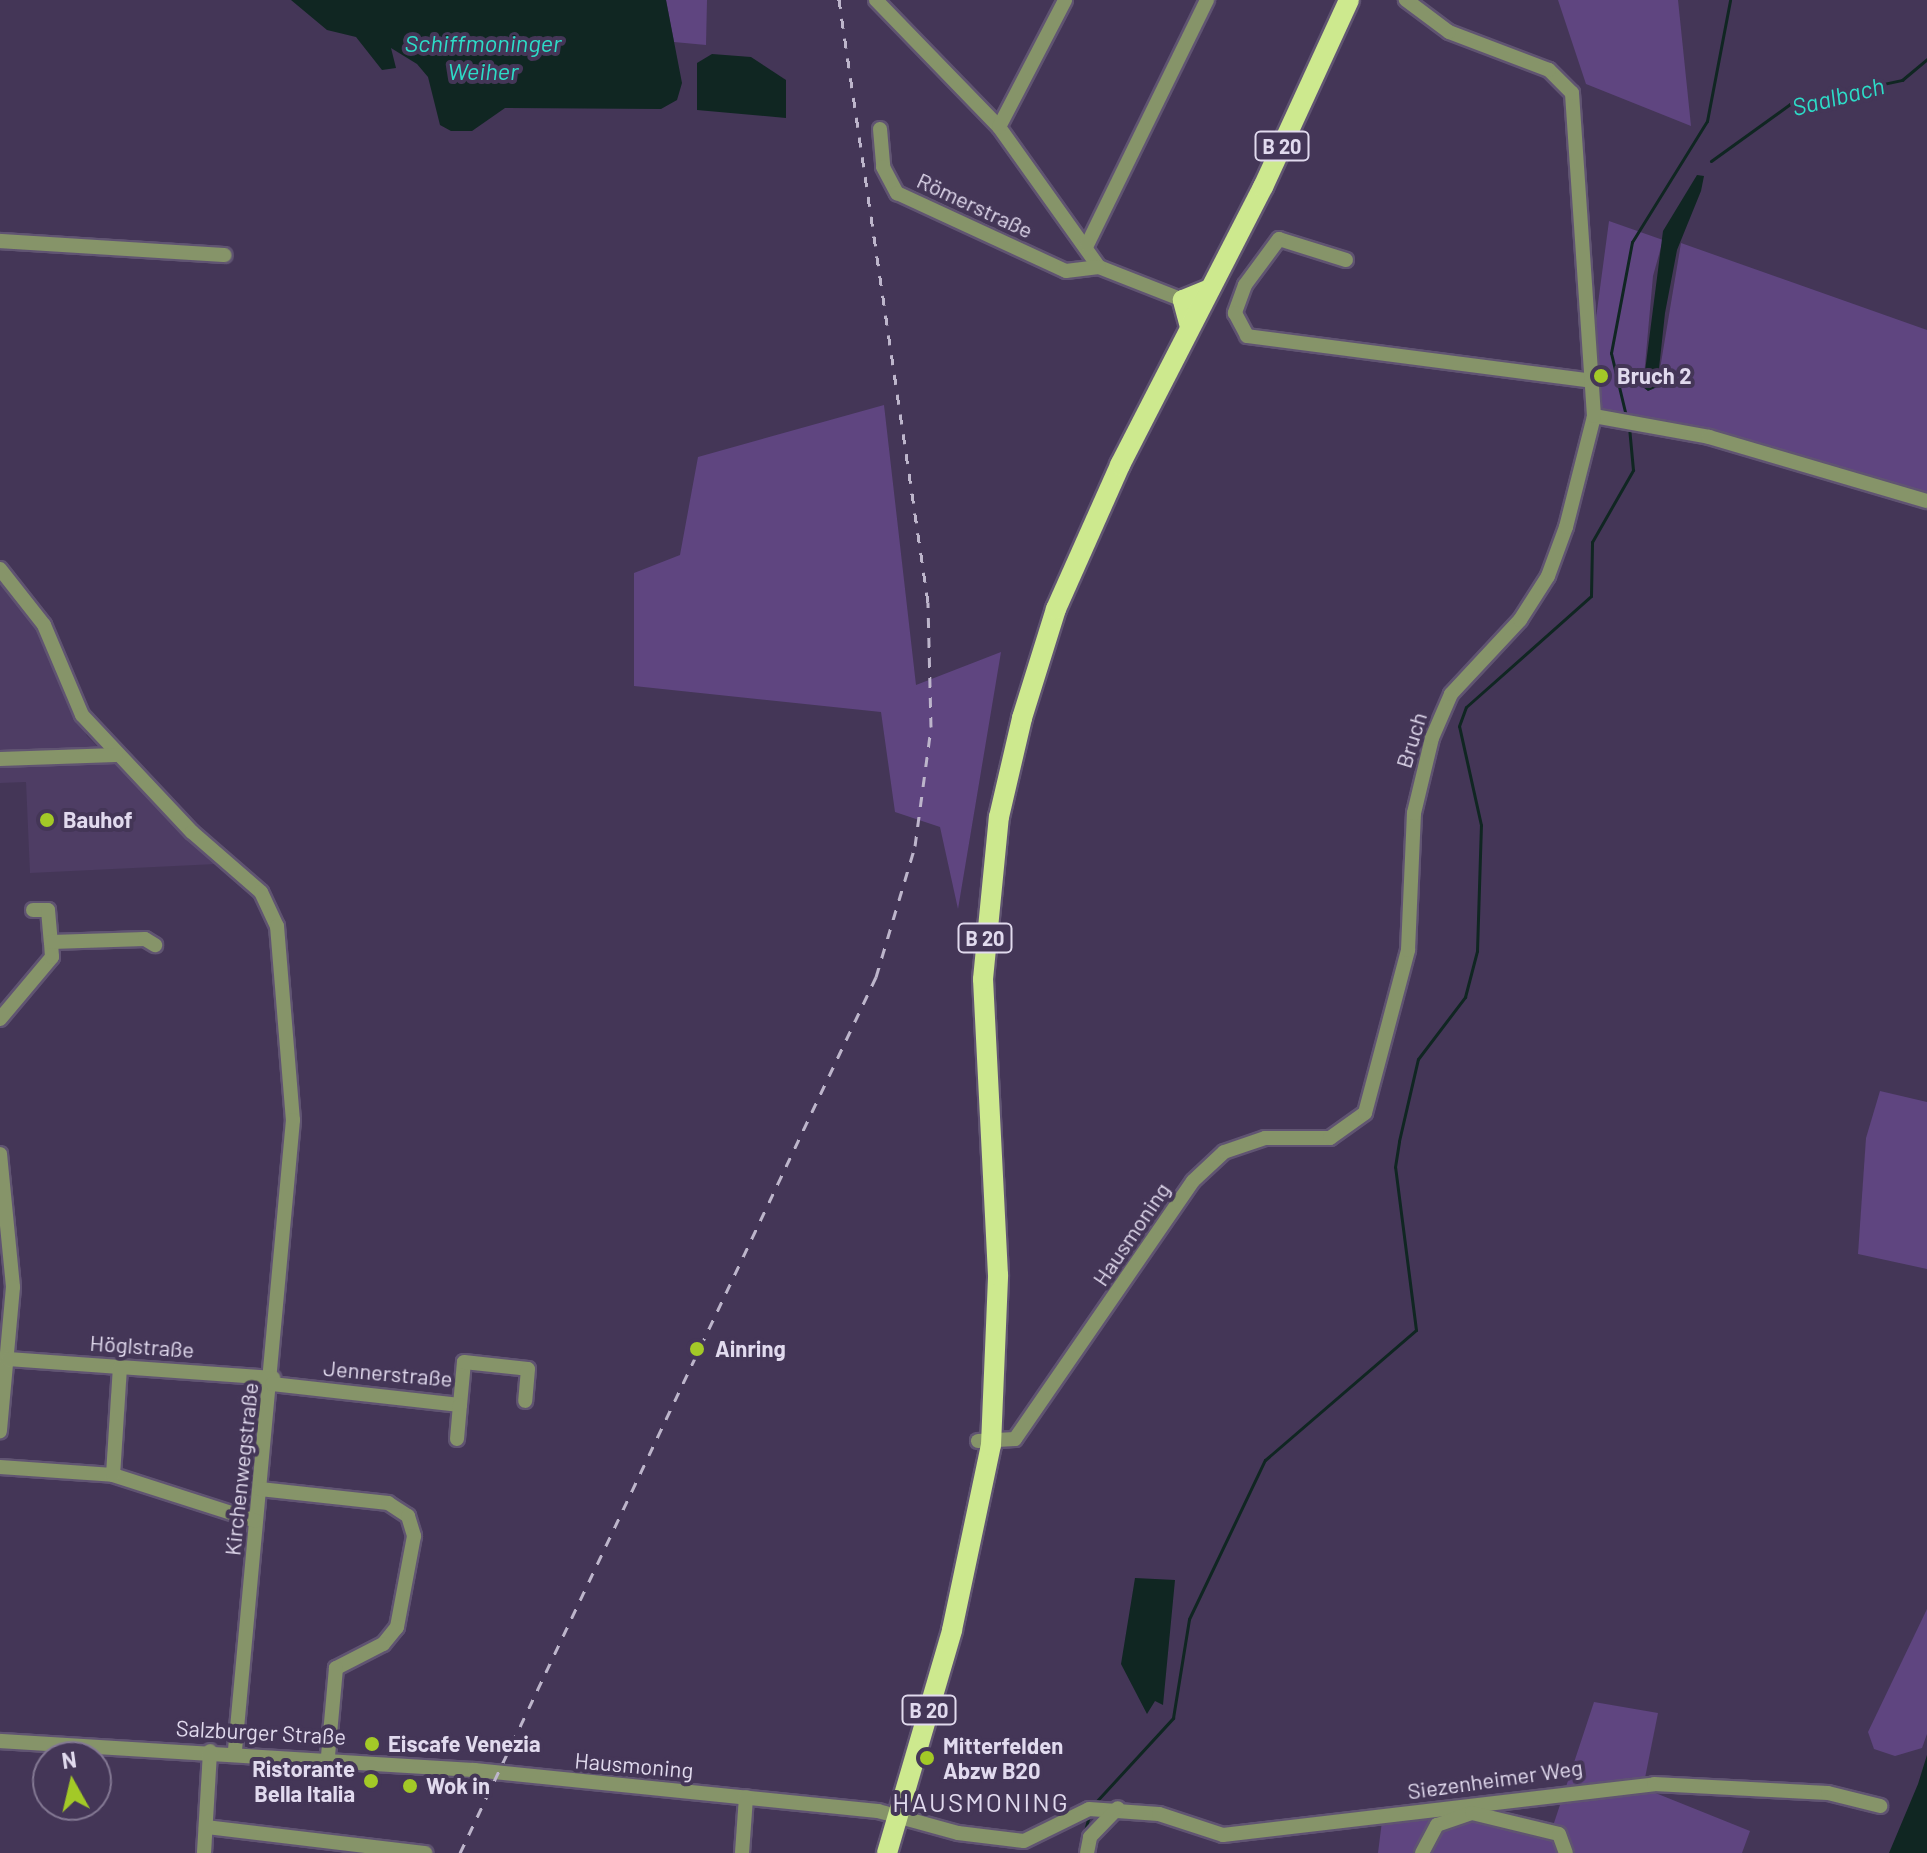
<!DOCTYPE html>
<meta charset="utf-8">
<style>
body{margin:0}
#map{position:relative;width:1927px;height:1853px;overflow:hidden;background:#443657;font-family:Barlow,sans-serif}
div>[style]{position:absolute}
.built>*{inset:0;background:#4e3d64}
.green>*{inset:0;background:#5f4580}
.water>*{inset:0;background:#102622}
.stream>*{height:3px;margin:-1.5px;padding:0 1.5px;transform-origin:1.5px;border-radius:1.5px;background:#102622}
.roads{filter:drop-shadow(2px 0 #605472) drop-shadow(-2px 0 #605472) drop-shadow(0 2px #605472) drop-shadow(0 -2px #605472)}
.minor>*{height:14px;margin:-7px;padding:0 7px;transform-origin:7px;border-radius:7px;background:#869469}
.major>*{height:20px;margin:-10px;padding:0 10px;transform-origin:10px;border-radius:10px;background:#cde98e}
.rail>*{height:3px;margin-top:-1.5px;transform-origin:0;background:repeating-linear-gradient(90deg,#bdb5cb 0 10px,transparent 0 20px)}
.dots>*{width:22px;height:22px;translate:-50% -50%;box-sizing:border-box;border:4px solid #443657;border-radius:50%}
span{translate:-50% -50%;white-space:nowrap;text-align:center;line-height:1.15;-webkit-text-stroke:8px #443657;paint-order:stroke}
.shield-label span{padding:2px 6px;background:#443657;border:2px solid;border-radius:6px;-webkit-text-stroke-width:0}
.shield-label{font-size:20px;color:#e1daee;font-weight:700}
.street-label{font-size:22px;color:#e1daee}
.poi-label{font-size:22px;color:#e1daee;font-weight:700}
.left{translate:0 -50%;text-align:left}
.right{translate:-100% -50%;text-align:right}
.water-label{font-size:24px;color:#2dddc8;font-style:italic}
.quarter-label{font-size:26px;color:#e1daee;letter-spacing:2px}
.north{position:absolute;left:32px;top:1741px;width:80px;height:80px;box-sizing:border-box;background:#443657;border:2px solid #837893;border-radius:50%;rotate:352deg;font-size:22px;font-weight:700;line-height:32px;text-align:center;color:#e1daee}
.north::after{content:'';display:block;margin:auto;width:28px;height:36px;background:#a3c927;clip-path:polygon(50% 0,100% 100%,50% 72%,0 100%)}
</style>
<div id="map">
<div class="built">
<i style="clip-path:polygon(0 576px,32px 618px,87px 736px,216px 864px,30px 873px,26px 782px,0 783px)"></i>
</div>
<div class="green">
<i style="clip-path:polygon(666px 0,707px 0,706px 45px,674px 42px)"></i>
<i style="clip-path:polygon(1558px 0,1678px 0,1691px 126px,1586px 84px)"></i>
<i style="clip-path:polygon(1609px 221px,1663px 240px,1653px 276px,1643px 387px,1648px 391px,1657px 387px,1681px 243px,1927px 330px,1927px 494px,1710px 432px,1600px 409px,1594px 333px)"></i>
<i style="clip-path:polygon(884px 405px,916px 685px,1001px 652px,958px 909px,940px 827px,895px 812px,881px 712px,634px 686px,634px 573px,680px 555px,698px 457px)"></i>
<i style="clip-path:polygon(1880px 1091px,1927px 1102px,1927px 1269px,1858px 1254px,1866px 1138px)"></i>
<i style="clip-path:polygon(1927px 1609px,1927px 1734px,1922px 1748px,1895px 1756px,1874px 1749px,1868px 1732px)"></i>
<i style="clip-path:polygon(1594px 1702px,1658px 1713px,1643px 1788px,1750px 1831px,1742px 1853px,1378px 1853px,1382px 1821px,1461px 1812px,1552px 1829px)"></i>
</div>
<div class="water">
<i style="clip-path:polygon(291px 0,666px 0,682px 83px,677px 100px,661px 109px,505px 108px,472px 131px,451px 131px,440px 125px,428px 77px,417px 64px,391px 48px,396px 68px,382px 70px,356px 37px,327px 30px)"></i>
<i style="clip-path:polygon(712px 54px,751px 57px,786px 80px,786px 118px,697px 110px,697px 63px)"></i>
<i style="clip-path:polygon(1697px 175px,1704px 176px,1701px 191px,1677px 250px,1665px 313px,1657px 387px,1648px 391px,1643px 387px,1663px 231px)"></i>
<i style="clip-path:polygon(1135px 1578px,1175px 1580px,1163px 1705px,1155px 1701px,1147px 1714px,1121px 1664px)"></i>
<i style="clip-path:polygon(1927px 1755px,1927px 1853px,1889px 1853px,1918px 1784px)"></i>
</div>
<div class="stream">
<i style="left:1711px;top:161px;width:97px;rotate:-35.8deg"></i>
<i style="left:1790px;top:104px;width:115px;rotate:-12.1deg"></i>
<i style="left:1902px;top:80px;width:33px;rotate:-40deg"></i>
<i style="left:1626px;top:416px;width:65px;rotate:-103.4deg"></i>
<i style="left:1611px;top:353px;width:113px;rotate:-79.3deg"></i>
<i style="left:1632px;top:242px;width:142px;rotate:-58.2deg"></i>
<i style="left:1707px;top:121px;width:123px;rotate:-79.2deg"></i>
<i style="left:1094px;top:1804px;width:117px;rotate:-47.4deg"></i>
<i style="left:1173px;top:1718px;width:100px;rotate:-80.8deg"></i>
<i style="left:1189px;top:1619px;width:176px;rotate:-64.5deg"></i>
<i style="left:1265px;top:1460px;width:199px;rotate:-40.7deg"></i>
<i style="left:1416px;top:1330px;width:164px;rotate:-97.3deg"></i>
<i style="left:1395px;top:1167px;width:26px;rotate:-81deg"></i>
<i style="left:1399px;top:1141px;width:84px;rotate:-77deg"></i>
<i style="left:1418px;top:1059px;width:78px;rotate:-52.8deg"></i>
<i style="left:1465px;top:997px;width:48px;rotate:-75.4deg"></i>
<i style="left:1477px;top:951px;width:126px;rotate:-88.2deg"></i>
<i style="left:1481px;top:825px;width:101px;rotate:-102.5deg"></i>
<i style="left:1459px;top:726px;width:20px;rotate:-70deg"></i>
<i style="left:1466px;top:707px;width:167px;rotate:-41.6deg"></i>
<i style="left:1591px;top:596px;width:54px;rotate:-88.9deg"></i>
<i style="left:1592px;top:542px;width:83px;rotate:-60.3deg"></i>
<i style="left:1633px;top:470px;width:43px;rotate:-95.3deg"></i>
<i style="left:1079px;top:1853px;width:39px;rotate:-75deg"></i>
</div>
<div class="roads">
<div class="minor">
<i style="left:876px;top:0;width:177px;rotate:45.9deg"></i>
<i style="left:999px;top:127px;width:172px;rotate:54.5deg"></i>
<i style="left:1099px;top:267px;width:90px;rotate:21.4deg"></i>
<i style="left:999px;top:127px;width:143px;rotate:-62.5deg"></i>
<i style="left:880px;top:129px;width:38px;rotate:85deg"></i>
<i style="left:883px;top:167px;width:30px;rotate:62deg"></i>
<i style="left:897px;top:193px;width:186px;rotate:24.8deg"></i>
<i style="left:1066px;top:271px;width:33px;rotate:-7deg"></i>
<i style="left:0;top:241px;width:225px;rotate:3.6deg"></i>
<i style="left:1087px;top:245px;width:273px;rotate:-63.9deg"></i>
<i style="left:1346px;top:260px;width:70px;rotate:-162.6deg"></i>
<i style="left:1279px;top:239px;width:57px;rotate:126.5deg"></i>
<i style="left:1245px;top:285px;width:30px;rotate:110deg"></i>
<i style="left:1235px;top:313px;width:26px;rotate:62deg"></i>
<i style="left:1247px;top:336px;width:348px;rotate:7.4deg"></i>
<i style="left:1594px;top:416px;width:117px;rotate:10.3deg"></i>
<i style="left:1709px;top:437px;width:227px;rotate:16.4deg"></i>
<i style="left:0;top:569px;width:71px;rotate:51.8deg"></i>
<i style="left:44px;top:625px;width:98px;rotate:67.1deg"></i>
<i style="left:82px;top:715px;width:161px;rotate:46.8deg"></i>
<i style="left:192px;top:832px;width:91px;rotate:41deg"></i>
<i style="left:261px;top:892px;width:38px;rotate:65deg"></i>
<i style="left:277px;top:926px;width:195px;rotate:85.3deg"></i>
<i style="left:293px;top:1120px;width:633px;rotate:95.26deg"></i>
<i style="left:0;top:759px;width:116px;rotate:-2deg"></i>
<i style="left:33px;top:910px;width:15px"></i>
<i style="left:48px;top:910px;width:32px;rotate:85deg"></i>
<i style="left:0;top:1019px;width:81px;rotate:-50deg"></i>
<i style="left:52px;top:957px;width:15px;rotate:-94deg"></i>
<i style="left:51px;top:942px;width:94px;rotate:-1.8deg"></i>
<i style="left:145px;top:939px;width:12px;rotate:31deg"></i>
<i style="left:0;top:1154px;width:134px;rotate:84.4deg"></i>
<i style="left:13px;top:1287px;width:145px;rotate:95.2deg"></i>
<i style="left:8px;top:1359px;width:266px;rotate:4.1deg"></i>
<i style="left:272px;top:1384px;width:189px;rotate:6.4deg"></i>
<i style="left:460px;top:1405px;width:43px;rotate:-84.7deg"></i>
<i style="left:464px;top:1362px;width:64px;rotate:6.2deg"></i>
<i style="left:528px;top:1369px;width:32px;rotate:95deg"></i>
<i style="left:457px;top:1439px;width:34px;rotate:-85deg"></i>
<i style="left:978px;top:1441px;width:37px;rotate:-3deg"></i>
<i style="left:1015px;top:1439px;width:313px;rotate:-55.4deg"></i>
<i style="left:1193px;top:1181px;width:42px;rotate:-43.1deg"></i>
<i style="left:1224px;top:1152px;width:43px;rotate:-18.9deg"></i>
<i style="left:1265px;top:1138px;width:65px"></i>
<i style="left:1330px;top:1138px;width:43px;rotate:-35.5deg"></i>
<i style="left:1365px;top:1113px;width:169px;rotate:-75.2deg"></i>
<i style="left:1408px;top:950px;width:137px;rotate:-87.5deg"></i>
<i style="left:1414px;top:813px;width:77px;rotate:-76.5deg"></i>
<i style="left:1432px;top:738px;width:48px;rotate:-66.6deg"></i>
<i style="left:1451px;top:694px;width:101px;rotate:-47deg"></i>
<i style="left:1520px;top:620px;width:52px;rotate:-57.5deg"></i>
<i style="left:1548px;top:576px;width:52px;rotate:-69.8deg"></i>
<i style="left:1566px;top:527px;width:114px;rotate:-75.8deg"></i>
<i style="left:1594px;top:416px;width:324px;rotate:-93.9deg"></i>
<i style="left:1572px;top:93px;width:33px;rotate:-135deg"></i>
<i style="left:1549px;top:70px;width:107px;rotate:-159.2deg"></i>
<i style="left:1449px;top:32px;width:54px;rotate:-143.3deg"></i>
<i style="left:0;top:1467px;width:113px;rotate:4deg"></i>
<i style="left:113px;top:1475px;width:150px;rotate:17.8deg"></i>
<i style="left:113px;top:1475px;width:108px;rotate:-86.3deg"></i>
<i style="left:260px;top:1489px;width:129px;rotate:6.2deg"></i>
<i style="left:388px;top:1503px;width:24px;rotate:33deg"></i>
<i style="left:408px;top:1516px;width:21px;rotate:73deg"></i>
<i style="left:414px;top:1536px;width:93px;rotate:100.6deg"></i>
<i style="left:397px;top:1627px;width:22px;rotate:129deg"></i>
<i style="left:383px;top:1644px;width:53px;rotate:152.9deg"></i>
<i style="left:336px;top:1668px;width:88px;rotate:95.2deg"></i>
<i style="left:0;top:1741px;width:475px;rotate:3.5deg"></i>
<i style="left:474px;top:1770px;width:406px;rotate:5.8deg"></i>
<i style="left:878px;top:1811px;width:83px;rotate:15.4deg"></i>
<i style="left:958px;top:1833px;width:66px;rotate:6.9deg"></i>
<i style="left:1024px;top:1841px;width:72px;rotate:-26.2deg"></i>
<i style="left:1089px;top:1809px;width:70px;rotate:4.1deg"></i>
<i style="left:1159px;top:1814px;width:67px;rotate:18.2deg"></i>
<i style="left:1223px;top:1835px;width:434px;rotate:-6.7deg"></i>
<i style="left:1654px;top:1784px;width:174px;rotate:3deg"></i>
<i style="left:1828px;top:1793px;width:54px;rotate:14deg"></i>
<i style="left:206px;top:1827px;width:221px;rotate:6.8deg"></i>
<i style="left:204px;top:1853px;width:102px;rotate:-86.6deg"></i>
<i style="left:742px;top:1853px;width:56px;rotate:-85.9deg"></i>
<i style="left:1087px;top:1853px;width:16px;rotate:-79deg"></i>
<i style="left:1090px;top:1837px;width:40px;rotate:-46deg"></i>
<i style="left:1422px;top:1853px;width:32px;rotate:-62deg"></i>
<i style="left:1437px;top:1825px;width:37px;rotate:-19deg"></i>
<i style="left:1472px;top:1813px;width:89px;rotate:13.6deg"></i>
<i style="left:1559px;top:1834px;width:20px;rotate:70deg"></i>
</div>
<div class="major">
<i style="left:1190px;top:327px;width:28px;rotate:-105deg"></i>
<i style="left:1183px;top:300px;width:29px;rotate:-22deg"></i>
<i style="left:887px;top:1853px;width:232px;rotate:-73.7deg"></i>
<i style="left:952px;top:1630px;width:189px;rotate:-78.1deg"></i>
<i style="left:991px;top:1445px;width:170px;rotate:-87.6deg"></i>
<i style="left:998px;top:1275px;width:296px;rotate:-92.9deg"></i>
<i style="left:983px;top:979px;width:163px;rotate:-84.4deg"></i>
<i style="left:999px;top:817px;width:102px;rotate:-76.9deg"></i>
<i style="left:1022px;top:718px;width:114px;rotate:-72.7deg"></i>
<i style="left:1056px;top:609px;width:158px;rotate:-66deg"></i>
<i style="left:1120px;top:465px;width:313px;rotate:-62.8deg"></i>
<i style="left:1263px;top:187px;width:206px;rotate:-65.3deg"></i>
</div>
</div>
<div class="rail">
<i style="left:460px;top:1853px;width:970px;rotate:-64.6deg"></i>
<i style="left:876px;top:977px;width:137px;rotate:-73.4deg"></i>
<i style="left:915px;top:846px;width:120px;rotate:-82.3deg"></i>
<i style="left:931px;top:727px;width:125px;rotate:-91.4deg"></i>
<i style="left:928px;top:602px;width:609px;rotate:-98.41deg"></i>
</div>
<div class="dots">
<i style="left:1601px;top:376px;background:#a3c927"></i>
<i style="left:47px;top:820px;background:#a3c927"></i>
<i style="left:697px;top:1349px;background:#a3c927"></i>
<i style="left:372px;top:1744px;background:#a3c927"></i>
<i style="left:927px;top:1758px;background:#a3c927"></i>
<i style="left:371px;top:1781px;background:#a3c927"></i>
<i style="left:410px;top:1786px;background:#a3c927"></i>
</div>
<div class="shield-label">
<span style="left:1282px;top:146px">B 20</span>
<span style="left:985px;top:938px">B 20</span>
<span style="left:929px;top:1710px">B 20</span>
</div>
<div class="street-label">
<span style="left:975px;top:205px;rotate:25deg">Römerstraße</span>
<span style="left:1411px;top:740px;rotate:-73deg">Bruch</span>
<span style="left:1131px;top:1234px;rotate:-56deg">Hausmoning</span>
<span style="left:142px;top:1346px;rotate:4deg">Höglstraße</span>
<span style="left:388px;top:1373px;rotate:5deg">Jennerstraße</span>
<span style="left:241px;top:1469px;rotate:-84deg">Kirchenwegstraße</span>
<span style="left:261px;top:1732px;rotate:3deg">Salzburger Straße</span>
<span style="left:634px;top:1765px;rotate:5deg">Hausmoning</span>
<span style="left:1495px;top:1779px;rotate:-8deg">Siezenheimer Weg</span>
</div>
<div class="poi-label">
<span class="left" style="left:1617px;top:376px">Bruch 2</span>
<span class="left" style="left:63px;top:820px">Bauhof</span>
<span class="left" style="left:715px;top:1349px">Ainring</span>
<span class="left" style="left:388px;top:1744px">Eiscafe Venezia</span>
<span class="left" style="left:943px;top:1758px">Mitterfelden<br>Abzw B20</span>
<span class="right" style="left:355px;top:1781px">Ristorante<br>Bella Italia</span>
<span class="left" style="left:426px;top:1786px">Wok in</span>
</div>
<div class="water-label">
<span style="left:483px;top:57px">Schiffmoninger<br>Weiher</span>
<span style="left:1838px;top:96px;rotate:-14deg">Saalbach</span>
</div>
<div class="quarter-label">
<span style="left:981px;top:1802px">HAUSMONING</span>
</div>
<div class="north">N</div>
</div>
